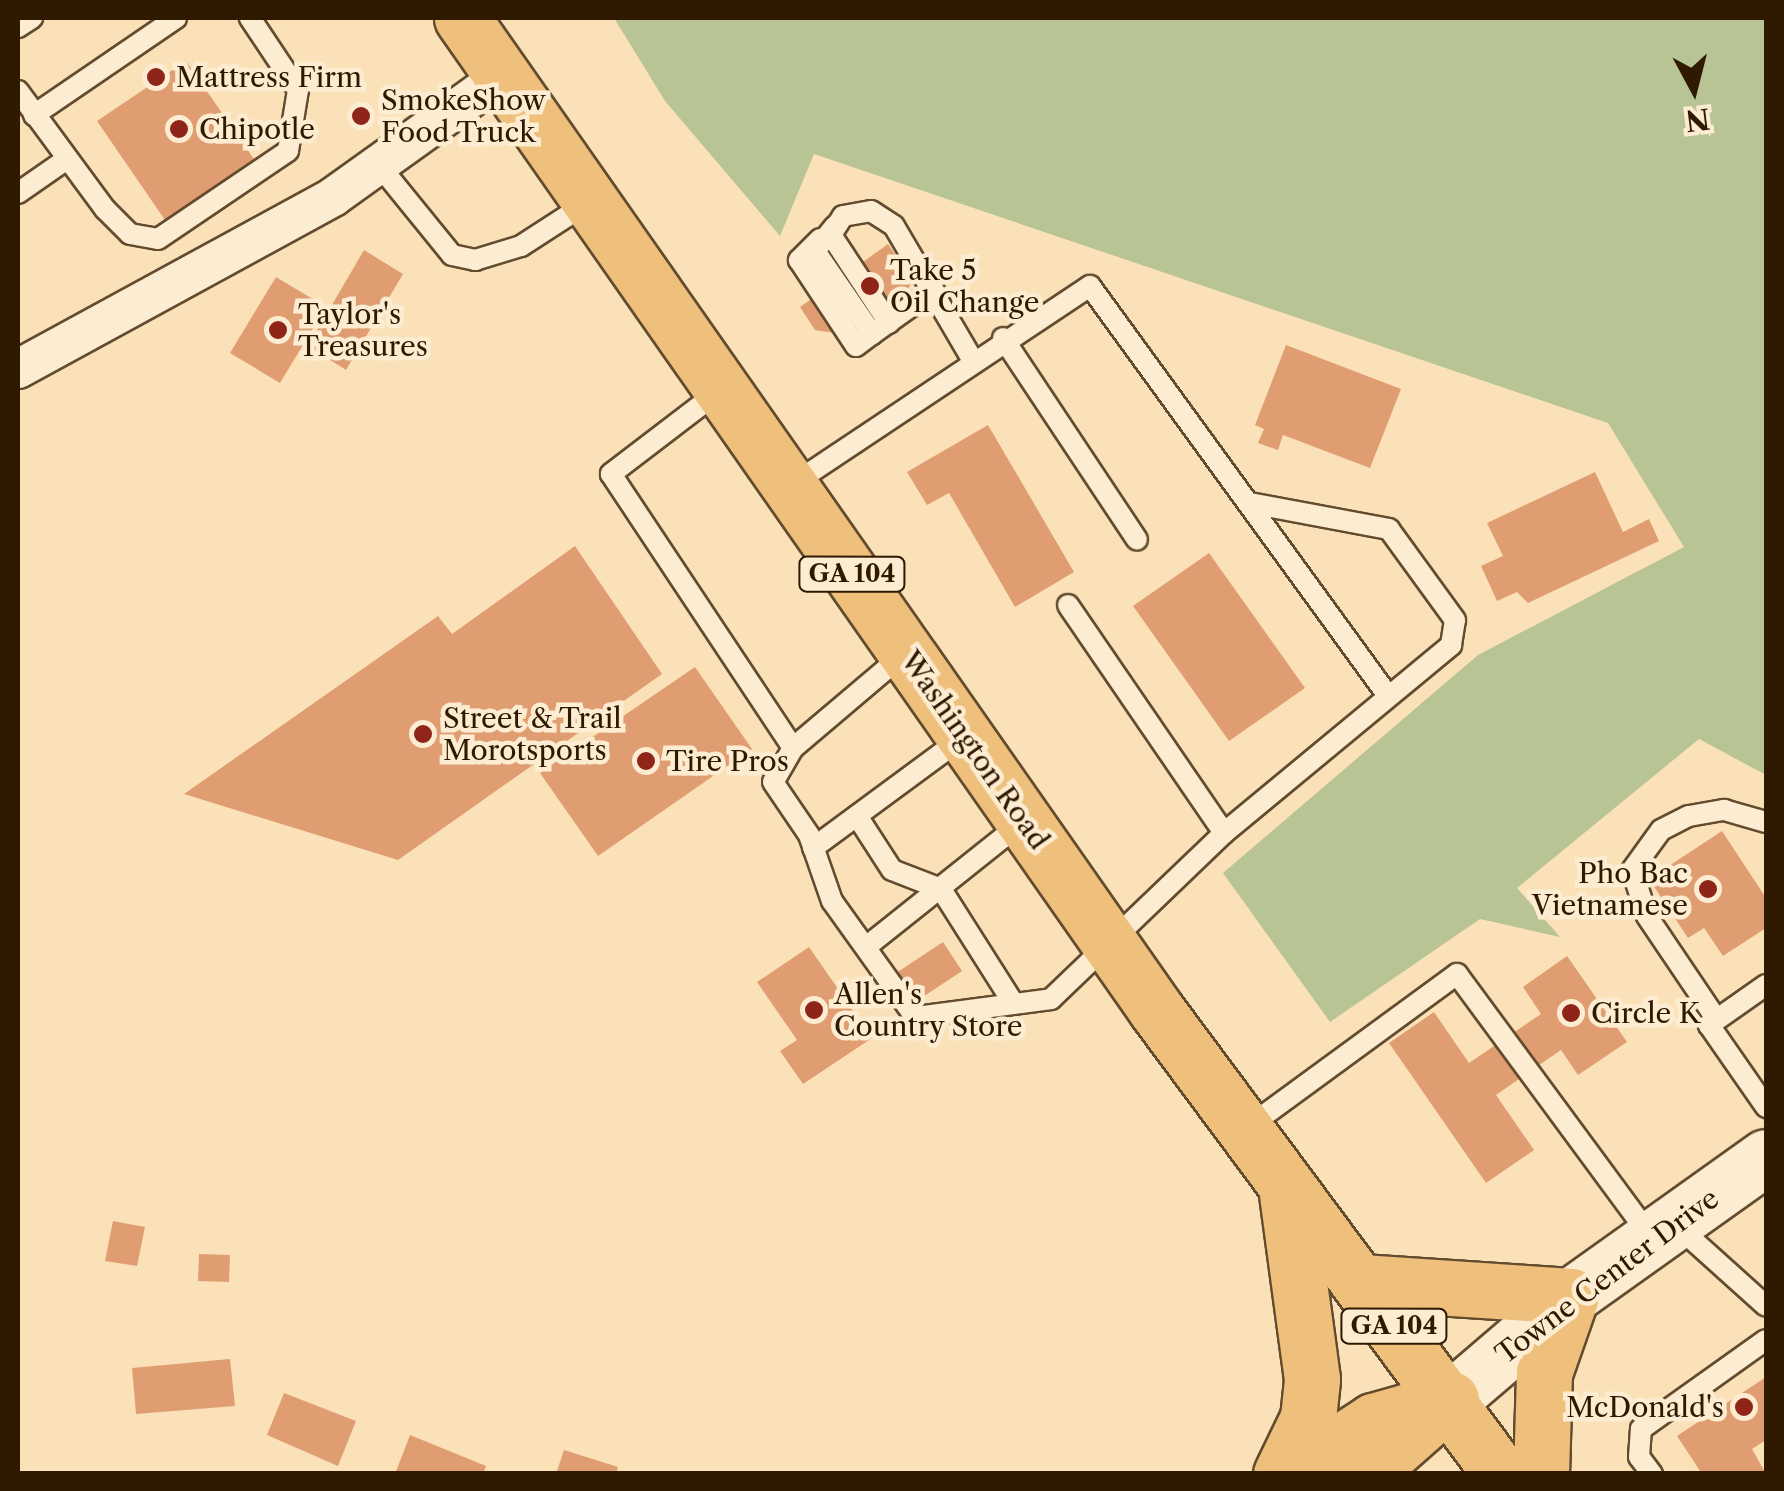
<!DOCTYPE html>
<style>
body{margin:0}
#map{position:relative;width:1784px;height:1491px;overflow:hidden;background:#fbe1b8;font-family:"Libre Caslon Text",serif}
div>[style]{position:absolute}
.green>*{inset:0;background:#b8c494}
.building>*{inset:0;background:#e19d72}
.roads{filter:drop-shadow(2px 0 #634b2f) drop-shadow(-2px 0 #634b2f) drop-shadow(0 2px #634b2f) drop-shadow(0 -2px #634b2f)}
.service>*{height:20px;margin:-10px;padding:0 10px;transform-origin:10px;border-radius:10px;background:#fcecd1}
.minor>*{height:38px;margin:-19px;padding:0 19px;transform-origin:19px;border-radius:19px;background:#fcecd1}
.secondary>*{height:55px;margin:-27.5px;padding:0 27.5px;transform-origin:27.5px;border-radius:27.5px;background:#fcecd1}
.primary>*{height:55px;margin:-27.5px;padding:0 27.5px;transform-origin:27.5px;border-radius:27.5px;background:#eec07c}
.dots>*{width:28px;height:28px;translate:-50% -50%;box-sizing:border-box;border:5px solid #fcecd1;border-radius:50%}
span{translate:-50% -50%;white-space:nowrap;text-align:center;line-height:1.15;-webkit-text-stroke:9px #fcecd1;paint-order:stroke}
.shield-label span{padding:2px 8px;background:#fcecd1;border:2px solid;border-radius:8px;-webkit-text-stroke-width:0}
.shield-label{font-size:25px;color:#301901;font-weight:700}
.poi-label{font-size:28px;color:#301901}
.left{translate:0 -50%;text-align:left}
.right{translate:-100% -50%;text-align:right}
.street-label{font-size:28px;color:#301901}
.frame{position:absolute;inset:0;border:20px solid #301901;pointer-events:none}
.north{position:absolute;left:1644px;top:40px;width:100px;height:100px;-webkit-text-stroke:8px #fcecd1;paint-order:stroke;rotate:173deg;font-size:28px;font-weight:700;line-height:40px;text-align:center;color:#301901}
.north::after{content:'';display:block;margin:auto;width:35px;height:45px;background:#301901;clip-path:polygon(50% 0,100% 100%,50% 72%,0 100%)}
</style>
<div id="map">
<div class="green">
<i style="clip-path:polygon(614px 18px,1766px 18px,1766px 775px,1699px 739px,1517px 888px,1560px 937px,1480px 919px,1330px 1022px,1223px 873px,1478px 655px,1684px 547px,1608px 423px,814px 154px,780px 236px,665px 101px)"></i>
</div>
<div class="building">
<i style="clip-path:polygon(186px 61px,256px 162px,167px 223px,97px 121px)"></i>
<i style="clip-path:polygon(888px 244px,913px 280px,902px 300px,896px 291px,847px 328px,853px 336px,815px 330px,800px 307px)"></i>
<i style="clip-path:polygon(364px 250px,403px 274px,346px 370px,308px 346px)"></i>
<i style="clip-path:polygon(276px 277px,326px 307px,280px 383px,230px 353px)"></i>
<i style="clip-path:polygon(1286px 345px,1401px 389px,1370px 468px,1283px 435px,1278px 450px,1258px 443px,1264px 429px,1255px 425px)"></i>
<i style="clip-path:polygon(988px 425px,1074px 572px,1015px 607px,949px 493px,927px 505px,907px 472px)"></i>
<i style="clip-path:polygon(1595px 472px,1623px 532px,1649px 519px,1659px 541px,1528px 603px,1517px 592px,1497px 601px,1481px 566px,1503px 556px,1487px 523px)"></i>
<i style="clip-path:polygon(575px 546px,662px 674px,398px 860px,184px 794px,438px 616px,452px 634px)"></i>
<i style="clip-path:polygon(1209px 553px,1305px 688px,1229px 741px,1133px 606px)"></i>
<i style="clip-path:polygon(695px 667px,752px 749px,598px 856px,540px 773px)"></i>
<i style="clip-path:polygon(1722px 831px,1766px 898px,1766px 928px,1723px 956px,1704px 928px,1688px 938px,1649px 879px)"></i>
<i style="clip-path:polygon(943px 942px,962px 971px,900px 1012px,881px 983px)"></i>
<i style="clip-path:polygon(809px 947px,872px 1038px,803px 1084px,780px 1051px,797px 1040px,757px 982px)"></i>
<i style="clip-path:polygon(1567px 956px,1627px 1042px,1578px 1075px,1561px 1050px,1496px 1095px,1534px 1150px,1486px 1183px,1389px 1043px,1434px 1012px,1469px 1063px,1541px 1014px,1523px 987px)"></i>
<i style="clip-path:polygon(113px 1221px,145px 1227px,137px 1266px,105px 1261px)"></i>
<i style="clip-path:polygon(199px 1254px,230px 1255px,229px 1282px,198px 1281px)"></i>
<i style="clip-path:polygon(230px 1359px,235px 1406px,136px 1414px,132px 1368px)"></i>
<i style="clip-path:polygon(1766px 1377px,1766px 1440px,1752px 1449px,1766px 1474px,1702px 1474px,1677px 1436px)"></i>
<i style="clip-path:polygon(284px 1393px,356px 1421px,338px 1466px,267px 1435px)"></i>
<i style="clip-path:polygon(410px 1435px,486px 1466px,483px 1474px,395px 1474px)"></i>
<i style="clip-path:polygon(564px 1450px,618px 1467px,616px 1474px,556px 1474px)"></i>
</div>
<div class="roads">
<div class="service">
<i style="left:18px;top:27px;width:17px;rotate:-33deg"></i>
<i style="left:18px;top:91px;width:147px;rotate:53.6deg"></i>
<i style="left:105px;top:209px;width:35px;rotate:45deg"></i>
<i style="left:130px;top:234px;width:28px;rotate:10deg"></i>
<i style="left:158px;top:239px;width:157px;rotate:-34.1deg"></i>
<i style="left:288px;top:151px;width:62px;rotate:-80.7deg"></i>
<i style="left:298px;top:90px;width:87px;rotate:-123.7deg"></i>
<i style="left:34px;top:115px;width:172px;rotate:-34.3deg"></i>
<i style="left:378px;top:164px;width:117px;rotate:50.9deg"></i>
<i style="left:452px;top:255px;width:24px;rotate:12deg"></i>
<i style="left:475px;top:260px;width:48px;rotate:-16.9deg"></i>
<i style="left:521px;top:246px;width:81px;rotate:-32.9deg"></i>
<i style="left:18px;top:193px;width:60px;rotate:-34.8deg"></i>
<i style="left:835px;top:226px;width:32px;rotate:129deg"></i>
<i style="left:815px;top:251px;width:101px;rotate:55.5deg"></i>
<i style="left:872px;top:334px;width:76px;rotate:-35.4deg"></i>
<i style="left:820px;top:239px;width:30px;rotate:135deg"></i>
<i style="left:799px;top:260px;width:103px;rotate:56.5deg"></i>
<i style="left:856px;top:346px;width:20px;rotate:-37deg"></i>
<i style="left:889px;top:323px;width:105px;rotate:-123.4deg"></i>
<i style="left:831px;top:235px;width:22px;rotate:-58deg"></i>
<i style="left:843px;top:216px;width:28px;rotate:-10deg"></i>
<i style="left:871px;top:211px;width:27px;rotate:33deg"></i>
<i style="left:894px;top:226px;width:154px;rotate:59.6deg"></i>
<i style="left:1003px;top:338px;width:242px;rotate:56.4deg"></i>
<i style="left:722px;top:389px;width:140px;rotate:142.6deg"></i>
<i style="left:611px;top:474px;width:329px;rotate:56.4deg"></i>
<i style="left:793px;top:748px;width:39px;rotate:120deg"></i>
<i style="left:773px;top:782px;width:64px;rotate:55.8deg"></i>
<i style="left:809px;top:835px;width:70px;rotate:70.8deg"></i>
<i style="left:832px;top:901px;width:143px;rotate:54.4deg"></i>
<i style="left:915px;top:1017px;width:137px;rotate:-7.5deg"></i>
<i style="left:1051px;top:999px;width:240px;rotate:-43.8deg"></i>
<i style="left:1224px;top:833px;width:295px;rotate:-39.6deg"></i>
<i style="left:1451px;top:645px;width:25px;rotate:-81deg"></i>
<i style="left:1455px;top:620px;width:112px;rotate:-126deg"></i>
<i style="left:1389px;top:529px;width:141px;rotate:-169.4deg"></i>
<i style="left:793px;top:484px;width:357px;rotate:-33.7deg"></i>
<i style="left:1090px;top:286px;width:503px;rotate:53.97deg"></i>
<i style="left:1068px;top:605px;width:276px;rotate:55.6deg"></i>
<i style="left:793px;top:748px;width:148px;rotate:-40.3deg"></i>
<i style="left:857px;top:816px;width:64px;rotate:57.1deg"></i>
<i style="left:892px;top:870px;width:53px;rotate:21.2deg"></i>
<i style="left:941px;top:889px;width:136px;rotate:57.6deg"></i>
<i style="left:813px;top:848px;width:189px;rotate:-36.4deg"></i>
<i style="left:866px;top:947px;width:202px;rotate:-38.6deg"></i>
<i style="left:1766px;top:985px;width:70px;rotate:144.9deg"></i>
<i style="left:1709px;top:1025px;width:100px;rotate:55.2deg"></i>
<i style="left:1709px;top:1025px;width:10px;rotate:-53deg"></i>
<i style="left:1715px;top:1017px;width:122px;rotate:-124deg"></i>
<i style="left:1647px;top:916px;width:48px;rotate:-108.1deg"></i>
<i style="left:1632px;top:870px;width:49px;rotate:-54.1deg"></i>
<i style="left:1661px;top:830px;width:31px;rotate:-27deg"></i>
<i style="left:1689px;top:816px;width:36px;rotate:-10deg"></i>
<i style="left:1724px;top:810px;width:44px;rotate:15.9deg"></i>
<i style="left:1248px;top:1127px;width:259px;rotate:-36.2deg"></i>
<i style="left:1457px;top:974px;width:327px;rotate:53.6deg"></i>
<i style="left:1675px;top:1224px;width:122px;rotate:42deg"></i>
<i style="left:1652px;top:1474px;width:21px;rotate:-127deg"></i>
<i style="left:1639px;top:1457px;width:28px;rotate:-86deg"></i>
<i style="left:1641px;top:1429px;width:153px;rotate:-35.5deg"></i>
</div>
<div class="minor">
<i style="left:18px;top:369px;width:359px;rotate:-28.6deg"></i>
<i style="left:333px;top:197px;width:208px;rotate:-35.6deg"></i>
</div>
<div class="secondary">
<i style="left:1451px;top:1399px;width:158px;rotate:-40.6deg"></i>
<i style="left:1571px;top:1296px;width:239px;rotate:-35.5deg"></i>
</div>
<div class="primary">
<i style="left:462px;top:18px;width:1212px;rotate:55.01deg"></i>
<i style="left:1157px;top:1011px;width:577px;rotate:53.39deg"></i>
<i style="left:1361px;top:1282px;width:210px;rotate:3.8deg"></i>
<i style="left:1571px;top:1296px;width:82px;rotate:109.3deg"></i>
<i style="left:1544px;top:1373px;width:101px;rotate:91.7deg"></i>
<i style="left:1281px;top:1474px;width:62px;rotate:-64.3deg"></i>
<i style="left:1308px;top:1418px;width:39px;rotate:-84deg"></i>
<i style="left:1312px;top:1379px;width:187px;rotate:-97.7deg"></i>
<i style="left:1292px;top:1474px;width:97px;rotate:-33.2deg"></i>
<i style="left:1373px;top:1421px;width:81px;rotate:-15.8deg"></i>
<i style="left:1366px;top:1474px;width:112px;rotate:-41.4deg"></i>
</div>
</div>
<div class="dots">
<i style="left:156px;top:77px;background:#8f2418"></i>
<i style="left:361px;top:116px;background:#8f2418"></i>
<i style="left:179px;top:129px;background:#8f2418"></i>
<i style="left:870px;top:286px;background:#8f2418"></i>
<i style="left:278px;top:330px;background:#8f2418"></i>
<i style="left:423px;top:734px;background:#8f2418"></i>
<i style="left:646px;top:761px;background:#8f2418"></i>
<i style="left:1708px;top:889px;background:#8f2418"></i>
<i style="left:814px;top:1010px;background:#8f2418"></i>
<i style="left:1571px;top:1013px;background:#8f2418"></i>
<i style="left:1744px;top:1407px;background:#8f2418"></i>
</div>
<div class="shield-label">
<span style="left:852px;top:574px">GA 104</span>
<span style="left:1394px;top:1326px">GA 104</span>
</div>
<div class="poi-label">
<span class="left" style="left:176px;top:77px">Mattress Firm</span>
<span class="left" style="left:381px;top:116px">SmokeShow<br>Food Truck</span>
<span class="left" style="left:199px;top:129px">Chipotle</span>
<span class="left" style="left:890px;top:286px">Take 5<br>Oil Change</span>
<span class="left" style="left:298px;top:330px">Taylor's<br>Treasures</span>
<span class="left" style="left:443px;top:734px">Street &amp; Trail<br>Morotsports</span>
<span class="left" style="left:666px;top:761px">Tire Pros</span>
<span class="right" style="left:1688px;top:889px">Pho Bac<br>Vietnamese</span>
<span class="left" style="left:834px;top:1010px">Allen's<br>Country Store</span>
<span class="left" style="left:1591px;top:1013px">Circle K</span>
<span class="right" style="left:1724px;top:1407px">McDonald's</span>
</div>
<div class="street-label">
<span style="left:975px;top:750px;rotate:55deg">Washington Road</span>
<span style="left:1607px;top:1276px;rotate:-37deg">Towne Center Drive</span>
</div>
<div class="frame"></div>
<div class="north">N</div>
</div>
